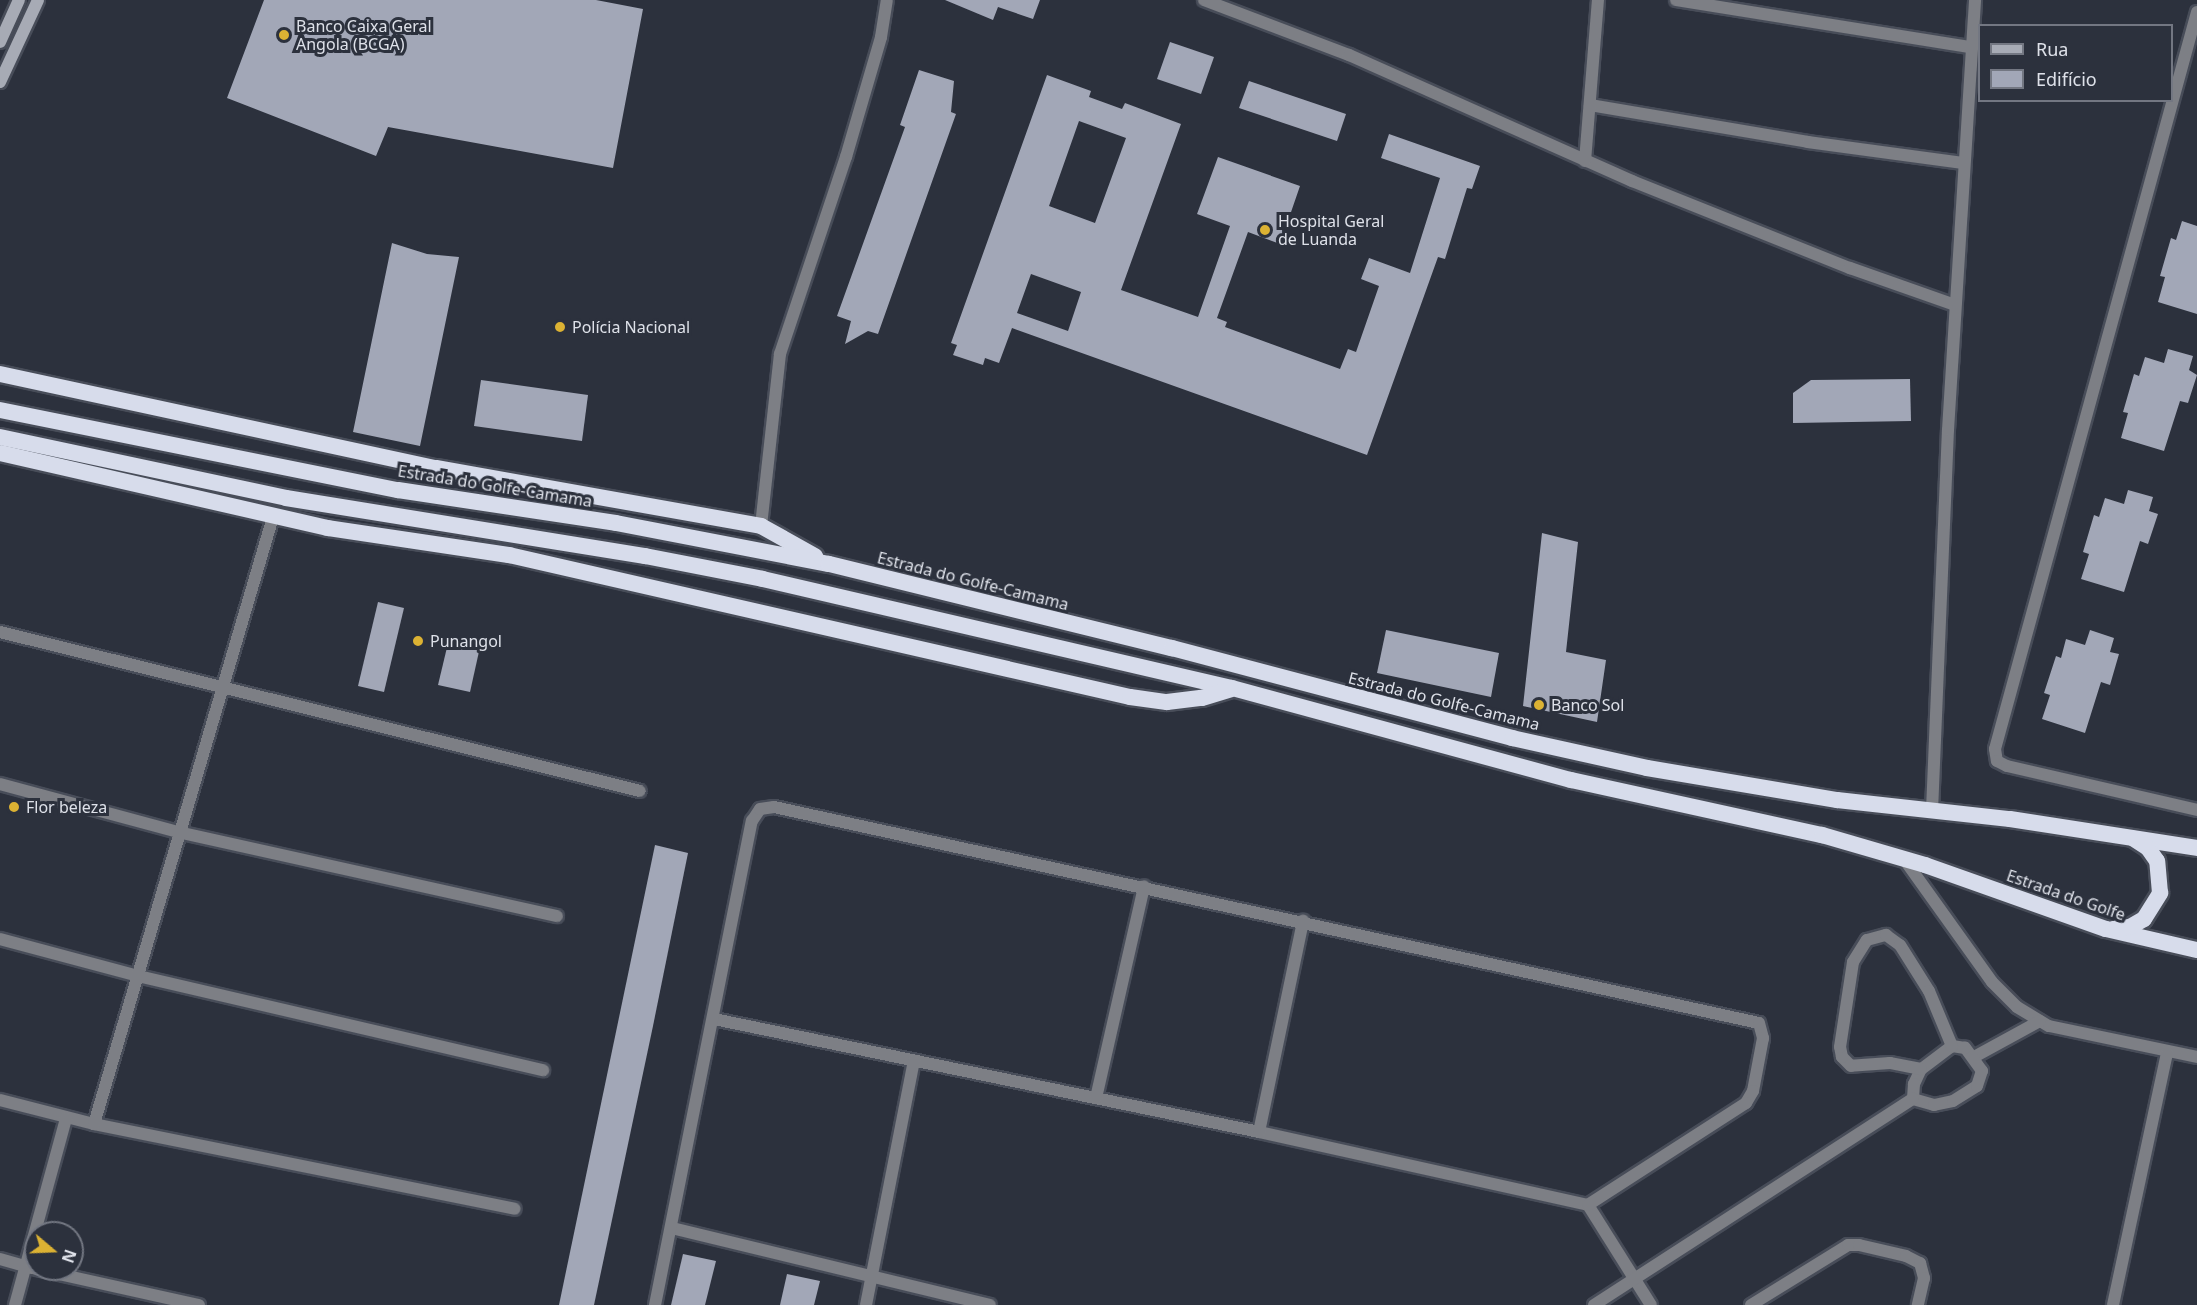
<!DOCTYPE html>
<meta charset="utf-8">
<style>
body{margin:0}
#map{position:relative;width:2197px;height:1305px;overflow:hidden;background:#2c313d;font-family:"Noto Sans",sans-serif}
div>[style]{position:absolute}
.building>*{inset:0;background:#a2a7b7}
.roads{filter:drop-shadow(2px 0 #484d59) drop-shadow(-2px 0 #484d59) drop-shadow(0 2px #484d59) drop-shadow(0 -2px #484d59)}
.minor>*{height:12px;margin:-6px;padding:0 6px;transform-origin:6px;border-radius:6px;background:#7d7f85}
.secondary>*{height:12px;margin:-6px;padding:0 6px;transform-origin:6px;border-radius:6px;background:#a7abb5}
.trunk>*{height:16px;margin:-8px;padding:0 8px;transform-origin:8px;border-radius:8px;background:#d7dceb}
.dots>*{width:16px;height:16px;translate:-50% -50%;box-sizing:border-box;border:3px solid #2c313d;border-radius:50%}
span{translate:-50% -50%;white-space:nowrap;text-align:center;line-height:1.15;-webkit-text-stroke:6px #2c313d;paint-order:stroke}
.poi-label{font-size:16px;color:#dee1e9}
.left{translate:0 -50%;text-align:left}
.street-label{font-size:16px;color:#dee1e9}
.legend{position:absolute;left:1978px;top:24px;width:195px;height:78px;box-sizing:border-box;background:#2c313d;border:2px solid #737782;margin:0;padding:8px 10px;list-style:none;font-size:18px;color:#dee1e9}
.legend li{display:flex;align-items:center;gap:12px;height:30px}
.legend b{width:30px;border:2px solid #737782}
.north{position:absolute;left:24px;top:1221px;width:60px;height:60px;box-sizing:border-box;background:#2c313d;border:2px solid #737782;border-radius:50%;rotate:109deg;font-size:16px;font-weight:700;line-height:24px;text-align:center;color:#dee1e9}
.north::after{content:'';display:block;margin:auto;width:21px;height:27px;background:#dcb233;clip-path:polygon(50% 0,100% 100%,50% 72%,0 100%)}
</style>
<div id="map">
<div class="building">
<i style="clip-path:polygon(264px 0,596px 0,643px 9px,613px 168px,388px 127px,376px 156px,227px 98px)"></i>
<i style="clip-path:polygon(945px 0,1040px 0,1033px 19px,998px 7px,993px 20px)"></i>
<i style="clip-path:polygon(1170px 42px,1214px 57px,1201px 94px,1157px 79px)"></i>
<i style="clip-path:polygon(919px 70px,954px 81px,951px 112px,956px 114px,878px 334px,868px 331px,845px 344px,851px 321px,837px 316px,905px 127px,900px 125px)"></i>
<i style="clip-path:polygon(evenodd,1047px 75px,1091px 91px,1089px 97px,1122px 109px,1125px 103px,1181px 124px,1121px 290px,1198px 317px,1230px 226px,1197px 214px,1218px 157px,1300px 186px,1280px 244px,1248px 232px,1217px 318px,1227px 322px,1225px 327px,1340px 369px,1348px 349px,1356px 352px,1379px 286px,1361px 279px,1369px 258px,1410px 273px,1440px 178px,1381px 158px,1389px 134px,1480px 166px,1472px 189px,1467px 188px,1445px 259px,1438px 257px,1367px 455px,1012px 328px,999px 363px,985px 358px,983px 365px,953px 355px,957px 345px,951px 343px,1047px 75px,1079px 121px,1126px 138px,1095px 223px,1049px 206px,1079px 121px,1047px 75px,1031px 274px,1081px 292px,1068px 331px,1017px 313px,1031px 274px)"></i>
<i style="clip-path:polygon(1249px 81px,1346px 114px,1337px 141px,1239px 108px)"></i>
<i style="clip-path:polygon(2182px 221px,2197px 226px,2197px 314px,2158px 302px,2165px 277px,2160px 276px,2171px 238px,2176px 240px)"></i>
<i style="clip-path:polygon(392px 243px,427px 254px,459px 257px,420px 446px,353px 432px)"></i>
<i style="clip-path:polygon(2168px 349px,2193px 356px,2189px 370px,2197px 375px,2188px 403px,2180px 401px,2164px 451px,2121px 438px,2128px 413px,2123px 412px,2134px 374px,2139px 376px,2145px 357px,2164px 363px)"></i>
<i style="clip-path:polygon(1910px 379px,1911px 421px,1793px 423px,1793px 393px,1811px 380px)"></i>
<i style="clip-path:polygon(481px 380px,588px 395px,582px 441px,474px 426px)"></i>
<i style="clip-path:polygon(2128px 490px,2153px 497px,2149px 511px,2158px 514px,2148px 544px,2140px 541px,2124px 592px,2081px 579px,2089px 554px,2083px 552px,2094px 515px,2099px 517px,2105px 498px,2124px 504px)"></i>
<i style="clip-path:polygon(1542px 533px,1578px 542px,1566px 652px,1606px 660px,1597px 722px,1523px 706px)"></i>
<i style="clip-path:polygon(378px 602px,404px 608px,384px 692px,358px 686px)"></i>
<i style="clip-path:polygon(1386px 630px,1499px 653px,1491px 697px,1377px 673px)"></i>
<i style="clip-path:polygon(2090px 630px,2114px 638px,2110px 652px,2119px 654px,2110px 685px,2101px 682px,2085px 733px,2042px 719px,2050px 695px,2044px 693px,2056px 656px,2061px 658px,2066px 639px,2085px 645px)"></i>
<i style="clip-path:polygon(449px 639px,480px 647px,470px 692px,438px 685px)"></i>
<i style="clip-path:polygon(655px 845px,688px 853px,653px 1026px,594px 1305px,559px 1305px)"></i>
<i style="clip-path:polygon(683px 1254px,716px 1261px,705px 1305px,671px 1305px)"></i>
<i style="clip-path:polygon(787px 1274px,820px 1281px,814px 1305px,780px 1305px)"></i>
</div>
<div class="roads">
<div class="minor">
<i style="left:1204px;top:0;width:155px;rotate:20.8deg"></i>
<i style="left:1349px;top:55px;width:310px;rotate:24deg"></i>
<i style="left:1632px;top:181px;width:235px;rotate:21.8deg"></i>
<i style="left:1850px;top:268px;width:111px;rotate:19.4deg"></i>
<i style="left:1676px;top:0;width:299px;rotate:9.1deg"></i>
<i style="left:2197px;top:12px;width:764px;rotate:105.33deg"></i>
<i style="left:1995px;top:749px;width:12px;rotate:81deg"></i>
<i style="left:1997px;top:761px;width:11px;rotate:27deg"></i>
<i style="left:2007px;top:766px;width:195px;rotate:13deg"></i>
<i style="left:1590px;top:105px;width:221px;rotate:9.6deg"></i>
<i style="left:1808px;top:142px;width:156px;rotate:7.7deg"></i>
<i style="left:1585px;top:161px;width:162px;rotate:-85.4deg"></i>
<i style="left:761px;top:526px;width:173px;rotate:-83.7deg"></i>
<i style="left:780px;top:354px;width:208px;rotate:-71.5deg"></i>
<i style="left:846px;top:157px;width:125px;rotate:-73.7deg"></i>
<i style="left:881px;top:37px;width:37px;rotate:-81deg"></i>
<i style="left:0;top:632px;width:659px;rotate:13.95deg"></i>
<i style="left:0;top:784px;width:188px;rotate:15.1deg"></i>
<i style="left:182px;top:833px;width:384px;rotate:12.5deg"></i>
<i style="left:1932px;top:811px;width:381px;rotate:-87.6deg"></i>
<i style="left:1948px;top:430px;width:431px;rotate:-86.4deg"></i>
<i style="left:1904px;top:859px;width:151px;rotate:54.4deg"></i>
<i style="left:1992px;top:982px;width:35px;rotate:45deg"></i>
<i style="left:2017px;top:1007px;width:37px;rotate:31deg"></i>
<i style="left:2049px;top:1026px;width:151px;rotate:11.8deg"></i>
<i style="left:0;top:939px;width:143px;rotate:15deg"></i>
<i style="left:138px;top:976px;width:416px;rotate:13.1deg"></i>
<i style="left:714px;top:1019px;width:557px;rotate:11.71deg"></i>
<i style="left:1259px;top:1132px;width:337px;rotate:12.5deg"></i>
<i style="left:1588px;top:1205px;width:118px;rotate:57.8deg"></i>
<i style="left:1974px;top:1057px;width:75px;rotate:-28.6deg"></i>
<i style="left:1921px;top:1069px;width:17px;rotate:115deg"></i>
<i style="left:1914px;top:1084px;width:15px;rotate:94deg"></i>
<i style="left:1913px;top:1099px;width:22px;rotate:16deg"></i>
<i style="left:1934px;top:1105px;width:19px;rotate:-12deg"></i>
<i style="left:1953px;top:1101px;width:28px;rotate:-32deg"></i>
<i style="left:1977px;top:1086px;width:16px;rotate:-72deg"></i>
<i style="left:1982px;top:1071px;width:29px;rotate:-126deg"></i>
<i style="left:1965px;top:1048px;width:13px;rotate:-171deg"></i>
<i style="left:1952px;top:1046px;width:39px;rotate:143deg"></i>
<i style="left:1921px;top:1069px;width:32px;rotate:-169deg"></i>
<i style="left:1890px;top:1063px;width:39px;rotate:176deg"></i>
<i style="left:1851px;top:1066px;width:13px;rotate:-135deg"></i>
<i style="left:1842px;top:1057px;width:10px;rotate:-101deg"></i>
<i style="left:1840px;top:1047px;width:86px;rotate:-81.3deg"></i>
<i style="left:1853px;top:962px;width:26px;rotate:-58deg"></i>
<i style="left:1867px;top:940px;width:20px;rotate:-15deg"></i>
<i style="left:1886px;top:935px;width:17px;rotate:36deg"></i>
<i style="left:1900px;top:945px;width:54px;rotate:57.8deg"></i>
<i style="left:1929px;top:991px;width:60px;rotate:67.3deg"></i>
<i style="left:1096px;top:1098px;width:217px;rotate:-77.2deg"></i>
<i style="left:0;top:1100px;width:97px;rotate:14.3deg"></i>
<i style="left:94px;top:1124px;width:429px;rotate:11.4deg"></i>
<i style="left:94px;top:1124px;width:633px;rotate:-73.57deg"></i>
<i style="left:1259px;top:1132px;width:216px;rotate:-78.2deg"></i>
<i style="left:672px;top:1228px;width:327px;rotate:13.6deg"></i>
<i style="left:0;top:1259px;width:33px;rotate:16deg"></i>
<i style="left:36px;top:1269px;width:167px;rotate:12.5deg"></i>
<i style="left:15px;top:1305px;width:194px;rotate:-74.7deg"></i>
<i style="left:655px;top:1305px;width:494px;rotate:-78.7deg"></i>
<i style="left:752px;top:821px;width:14px;rotate:-56deg"></i>
<i style="left:760px;top:809px;width:14px;rotate:-8deg"></i>
<i style="left:774px;top:807px;width:1008px;rotate:12.37deg"></i>
<i style="left:1759px;top:1023px;width:16px;rotate:75deg"></i>
<i style="left:1763px;top:1038px;width:54px;rotate:100.7deg"></i>
<i style="left:1753px;top:1091px;width:14px;rotate:120deg"></i>
<i style="left:1746px;top:1103px;width:188px;rotate:147.2deg"></i>
<i style="left:866px;top:1305px;width:249px;rotate:-78.9deg"></i>
<i style="left:1594px;top:1305px;width:380px;rotate:-32.9deg"></i>
<i style="left:1751px;top:1305px;width:114px;rotate:-31.7deg"></i>
<i style="left:1848px;top:1245px;width:11px"></i>
<i style="left:1859px;top:1245px;width:48px;rotate:13.2deg"></i>
<i style="left:1906px;top:1256px;width:16px;rotate:27deg"></i>
<i style="left:1920px;top:1263px;width:16px;rotate:75deg"></i>
<i style="left:1924px;top:1278px;width:28px;rotate:103deg"></i>
<i style="left:2113px;top:1305px;width:258px;rotate:-77.9deg"></i>
</div>
<div class="secondary">
<i style="left:0;top:42px;width:46px;rotate:-65.7deg"></i>
<i style="left:0;top:82px;width:90px;rotate:-65.1deg"></i>
</div>
<div class="trunk">
<i style="left:0;top:374px;width:446px;rotate:12.2deg"></i>
<i style="left:436px;top:468px;width:330px;rotate:10.1deg"></i>
<i style="left:761px;top:526px;width:62px;rotate:29.1deg"></i>
<i style="left:0;top:410px;width:406px;rotate:11.4deg"></i>
<i style="left:398px;top:490px;width:220px;rotate:8.6deg"></i>
<i style="left:616px;top:523px;width:217px;rotate:10.9deg"></i>
<i style="left:829px;top:564px;width:353px;rotate:13.8deg"></i>
<i style="left:1172px;top:648px;width:352px;rotate:14.8deg"></i>
<i style="left:1512px;top:738px;width:138px;rotate:12.5deg"></i>
<i style="left:1647px;top:768px;width:193px;rotate:9.6deg"></i>
<i style="left:1837px;top:800px;width:174px;rotate:6.3deg"></i>
<i style="left:2010px;top:819px;width:189px;rotate:8.8deg"></i>
<i style="left:0;top:437px;width:292px;rotate:12deg"></i>
<i style="left:286px;top:498px;width:364px;rotate:9.2deg"></i>
<i style="left:645px;top:556px;width:120px;rotate:11deg"></i>
<i style="left:763px;top:579px;width:481px;rotate:13.1deg"></i>
<i style="left:1232px;top:688px;width:351px;rotate:15.2deg"></i>
<i style="left:1571px;top:780px;width:257px;rotate:12.4deg"></i>
<i style="left:1822px;top:835px;width:107px;rotate:16.2deg"></i>
<i style="left:1925px;top:865px;width:192px;rotate:19.5deg"></i>
<i style="left:2106px;top:929px;width:93px;rotate:13deg"></i>
<i style="left:0;top:453px;width:336px;rotate:12.9deg"></i>
<i style="left:328px;top:528px;width:183px;rotate:8.5deg"></i>
<i style="left:509px;top:555px;width:637px;rotate:12.88deg"></i>
<i style="left:1130px;top:697px;width:37px;rotate:8deg"></i>
<i style="left:1167px;top:702px;width:35px;rotate:-7deg"></i>
<i style="left:1202px;top:698px;width:30px;rotate:-17deg"></i>
<i style="left:2113px;top:929px;width:17px;rotate:-7deg"></i>
<i style="left:2130px;top:927px;width:16px;rotate:-30deg"></i>
<i style="left:2144px;top:919px;width:31px;rotate:-58deg"></i>
<i style="left:2160px;top:893px;width:32px;rotate:-95deg"></i>
<i style="left:2157px;top:861px;width:16px;rotate:-125deg"></i>
<i style="left:2148px;top:848px;width:17px;rotate:-147deg"></i>
</div>
</div>
<div class="dots">
<i style="left:284px;top:35px;background:#dcb233"></i>
<i style="left:1265px;top:230px;background:#dcb233"></i>
<i style="left:560px;top:327px;background:#dcb233"></i>
<i style="left:418px;top:641px;background:#dcb233"></i>
<i style="left:1539px;top:705px;background:#dcb233"></i>
<i style="left:14px;top:807px;background:#dcb233"></i>
</div>
<div class="poi-label">
<span class="left" style="left:296px;top:35px">Banco Caixa Geral<br>Angola (BCGA)</span>
<span class="left" style="left:1278px;top:230px">Hospital Geral<br>de Luanda</span>
<span class="left" style="left:572px;top:327px">Polícia Nacional</span>
<span class="left" style="left:430px;top:641px">Punangol</span>
<span class="left" style="left:1551px;top:705px">Banco Sol</span>
<span class="left" style="left:26px;top:807px">Flor beleza</span>
</div>
<div class="street-label">
<span style="left:495px;top:486px;rotate:9deg">Estrada do Golfe-Camama</span>
<span style="left:973px;top:581px;rotate:14deg">Estrada do Golfe-Camama</span>
<span style="left:1444px;top:701px;rotate:14deg">Estrada do Golfe-Camama</span>
<span style="left:2066px;top:895px;rotate:19deg">Estrada do Golfe</span>
</div>
<ul class="legend">
<li><b style="height:8px;background:#a7abb5"></b>Rua</li>
<li><b style="height:16px;background:#a2a7b7"></b>Edifício</li>
</ul>
<div class="north">N</div>
</div>
